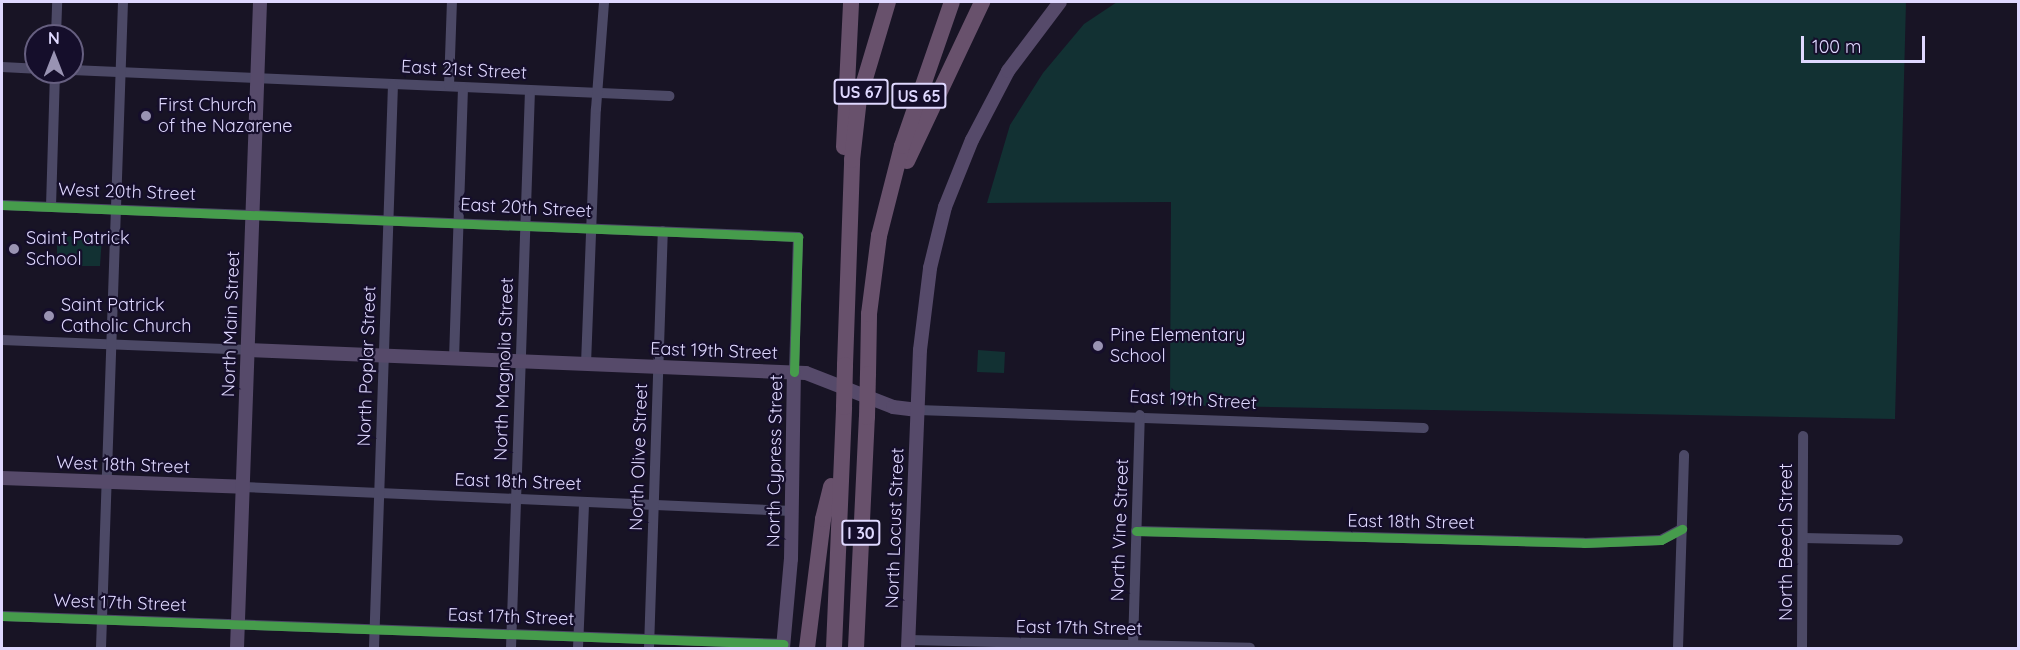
<!DOCTYPE html>
<style>
body{margin:0}
#map{position:relative;width:2020px;height:650px;overflow:hidden;background:#181425;font-family:Quicksand,sans-serif}
div>[style]{position:absolute}
.green>*{inset:0;background:#123133}
.minor>*{height:10px;margin:-5px;padding:0 5px;transform-origin:5px;border-radius:5px;background:#4c4966}
.major>*{height:14px;margin:-7px;padding:0 7px;transform-origin:7px;border-radius:7px;background:#564a6a}
.highway>*{height:16px;margin:-8px;padding:0 8px;transform-origin:8px;border-radius:8px;background:#68516c}
.highway-bridge>*{height:16px;margin:-8px;padding:0 8px;transform-origin:8px;border-radius:8px;background:#68516c}
.cycleway>*{height:9px;margin:-4.5px;padding:0 4.5px;transform-origin:4.5px;border-radius:4.5px;background:#469c4c}
.dots>*{width:16px;height:16px;translate:-50% -50%;box-sizing:border-box;border:3px solid #150e2b;border-radius:50%}
span{translate:-50% -50%;white-space:nowrap;text-align:center;line-height:1.15;-webkit-text-stroke:4.5px #150e2b;paint-order:stroke}
.shield-label span{padding:2px 4px;background:#150e2b;border:2px solid;border-radius:4px;-webkit-text-stroke-width:0}
.shield-label{font-size:16px;color:#dfd8ff;font-weight:700}
.street-label{font-size:18px;color:#dfd8ff}
.poi-label{font-size:18px;color:#dfd8ff}
.left{translate:0 -50%;text-align:left}
.frame{position:absolute;inset:0;border:3px solid #dfd8ff;pointer-events:none}
.north{position:absolute;left:24px;top:24px;width:60px;height:60px;box-sizing:border-box;background:#150e2b;border:2px solid #665f80;border-radius:50%;rotate:0deg;font-size:16px;font-weight:700;line-height:24px;text-align:center;color:#dfd8ff}
.north::after{content:'';display:block;margin:auto;width:21px;height:27px;background:#9993b3;clip-path:polygon(50% 0,100% 100%,50% 72%,0 100%)}
.scale{position:absolute;left:1801px;top:36px;width:124px;height:27px;box-sizing:border-box;border:3px solid #dfd8ff;border-top:0;padding-left:8px;font-size:18px;line-height:21px;white-space:nowrap;color:#dfd8ff;-webkit-text-stroke:4px #150e2b;paint-order:stroke}
</style>
<div id="map">
<div class="green">
<i style="clip-path:polygon(1117px 2px,1906px 2px,1895px 419px,1170px 405px,1171px 202px,987px 203px,1010px 125px,1043px 73px,1084px 24px)"></i>
<i style="clip-path:polygon(57px 236px,102px 237px,100px 266px,79px 266px,77px 258px,57px 257px)"></i>
<i style="clip-path:polygon(978px 350px,1005px 352px,1004px 373px,977px 372px)"></i>
</div>
<div class="minor">
<i style="left:56px;top:36px;width:34px;rotate:-88deg"></i>
<i style="left:2px;top:67px;width:34px;rotate:3deg"></i>
<i style="left:72px;top:70px;width:598px;rotate:2.49deg"></i>
<i style="left:449px;top:86px;width:84px;rotate:-88deg"></i>
<i style="left:2px;top:205px;width:797px;rotate:2.3deg"></i>
<i style="left:798px;top:237px;width:135px;rotate:91.7deg"></i>
<i style="left:51px;top:207px;width:135px;rotate:-88.3deg"></i>
<i style="left:2px;top:340px;width:246px;rotate:2.3deg"></i>
<i style="left:454px;top:359px;width:272px;rotate:-88.1deg"></i>
<i style="left:586px;top:364px;width:255px;rotate:-87.8deg"></i>
<i style="left:596px;top:109px;width:107px;rotate:-85.7deg"></i>
<i style="left:918px;top:410px;width:506px;rotate:2.04deg"></i>
<i style="left:243px;top:487px;width:550px;rotate:2.5deg"></i>
<i style="left:1136px;top:531px;width:448px;rotate:1.5deg"></i>
<i style="left:1584px;top:543px;width:77px;rotate:-2.2deg"></i>
<i style="left:1661px;top:540px;width:24px;rotate:-28deg"></i>
<i style="left:1803px;top:538px;width:95px;rotate:1.2deg"></i>
<i style="left:2px;top:616px;width:782px;rotate:2.05deg"></i>
<i style="left:908px;top:640px;width:342px;rotate:1.3deg"></i>
<i style="left:1133px;top:646px;width:231px;rotate:-88.3deg"></i>
<i style="left:101px;top:648px;width:646px;rotate:-88.05deg"></i>
<i style="left:374px;top:648px;width:564px;rotate:-88.07deg"></i>
<i style="left:511px;top:648px;width:558px;rotate:-88.05deg"></i>
<i style="left:578px;top:648px;width:146px;rotate:-87.6deg"></i>
<i style="left:649px;top:648px;width:417px;rotate:-88.1deg"></i>
<i style="left:1678px;top:648px;width:193px;rotate:-88.2deg"></i>
<i style="left:1802px;top:648px;width:212px;rotate:-89.7deg"></i>
</div>
<div class="major">
<i style="left:248px;top:350px;width:558px;rotate:2.36deg"></i>
<i style="left:806px;top:373px;width:93px;rotate:21.3deg"></i>
<i style="left:893px;top:407px;width:25px;rotate:7deg"></i>
<i style="left:2px;top:478px;width:241px;rotate:2.1deg"></i>
<i style="left:237px;top:648px;width:646px;rotate:-87.96deg"></i>
<i style="left:783px;top:648px;width:89px;rotate:-84.9deg"></i>
<i style="left:791px;top:559px;width:187px;rotate:-89.1deg"></i>
<i style="left:908px;top:648px;width:298px;rotate:-87.7deg"></i>
<i style="left:920px;top:350px;width:83px;rotate:-83deg"></i>
<i style="left:930px;top:268px;width:63px;rotate:-76.2deg"></i>
<i style="left:945px;top:207px;width:72px;rotate:-68.1deg"></i>
<i style="left:972px;top:140px;width:78px;rotate:-62.4deg"></i>
<i style="left:1008px;top:71px;width:86px;rotate:-53deg"></i>
</div>
<div class="highway">
<i style="left:844px;top:147px;width:145px;rotate:-87.2deg"></i>
<i style="left:907px;top:161px;width:176px;rotate:-64.7deg"></i>
<i style="left:845px;top:365px;width:205px;rotate:-88deg"></i>
<i style="left:852px;top:160px;width:61px;rotate:-83.5deg"></i>
<i style="left:859px;top:99px;width:101px;rotate:-73.4deg"></i>
<i style="left:868px;top:374px;width:60px;rotate:-89deg"></i>
<i style="left:869px;top:314px;width:79px;rotate:-82.7deg"></i>
<i style="left:879px;top:236px;width:93px;rotate:-75.7deg"></i>
<i style="left:902px;top:146px;width:152px;rotate:-70.9deg"></i>
<i style="left:807px;top:648px;width:130px;rotate:-82.9deg"></i>
<i style="left:823px;top:519px;width:34px;rotate:-76deg"></i>
<i style="left:834px;top:648px;width:241px;rotate:-87.6deg"></i>
<i style="left:856px;top:648px;width:231px;rotate:-87.3deg"></i>
</div>
<div class="highway-bridge">
<i style="left:844px;top:407px;width:42px;rotate:-88.6deg"></i>
<i style="left:867px;top:417px;width:43px;rotate:-88.7deg"></i>
</div>
<div class="cycleway">
<i style="left:2px;top:205px;width:797px;rotate:2.3deg"></i>
<i style="left:798px;top:237px;width:135px;rotate:91.7deg"></i>
<i style="left:1136px;top:531px;width:448px;rotate:1.5deg"></i>
<i style="left:1584px;top:543px;width:77px;rotate:-2.2deg"></i>
<i style="left:1661px;top:540px;width:24px;rotate:-28deg"></i>
<i style="left:2px;top:616px;width:782px;rotate:2.05deg"></i>
</div>
<div class="dots">
<i style="left:146px;top:116px;background:#9993b3"></i>
<i style="left:14px;top:249px;background:#9993b3"></i>
<i style="left:49px;top:316px;background:#9993b3"></i>
<i style="left:1098px;top:346px;background:#9993b3"></i>
</div>
<div class="shield-label">
<span style="left:861px;top:92px">US 67</span>
<span style="left:919px;top:96px">US 65</span>
<span style="left:861px;top:533px">I 30</span>
</div>
<div class="street-label">
<span style="left:464px;top:70px;rotate:3deg">East 21st Street</span>
<span style="left:127px;top:192px;rotate:2deg">West 20th Street</span>
<span style="left:526px;top:208px;rotate:3deg">East 20th Street</span>
<span style="left:231px;top:324px;rotate:-88deg">North Main Street</span>
<span style="left:714px;top:351px;rotate:2deg">East 19th Street</span>
<span style="left:367px;top:366px;rotate:-88deg">North Poplar Street</span>
<span style="left:504px;top:369px;rotate:-88deg">North Magnolia Street</span>
<span style="left:1193px;top:400px;rotate:3deg">East 19th Street</span>
<span style="left:639px;top:457px;rotate:-88deg">North Olive Street</span>
<span style="left:775px;top:461px;rotate:-89deg">North Cypress Street</span>
<span style="left:123px;top:465px;rotate:2deg">West 18th Street</span>
<span style="left:518px;top:482px;rotate:2deg">East 18th Street</span>
<span style="left:1411px;top:522px;rotate:1deg">East 18th Street</span>
<span style="left:895px;top:528px;rotate:-88deg">North Locust Street</span>
<span style="left:1120px;top:530px;rotate:-88deg">North Vine Street</span>
<span style="left:1786px;top:542px;rotate:-90deg">North Beech Street</span>
<span style="left:120px;top:603px;rotate:2deg">West 17th Street</span>
<span style="left:511px;top:617px;rotate:2deg">East 17th Street</span>
<span style="left:1079px;top:628px;rotate:1deg">East 17th Street</span>
</div>
<div class="poi-label">
<span class="left" style="left:158px;top:116px">First Church<br>of the Nazarene</span>
<span class="left" style="left:26px;top:249px">Saint Patrick<br>School</span>
<span class="left" style="left:61px;top:316px">Saint Patrick<br>Catholic Church</span>
<span class="left" style="left:1110px;top:346px">Pine Elementary<br>School</span>
</div>
<div class="frame"></div>
<div class="north">N</div>
<div class="scale">100 m</div>
</div>
